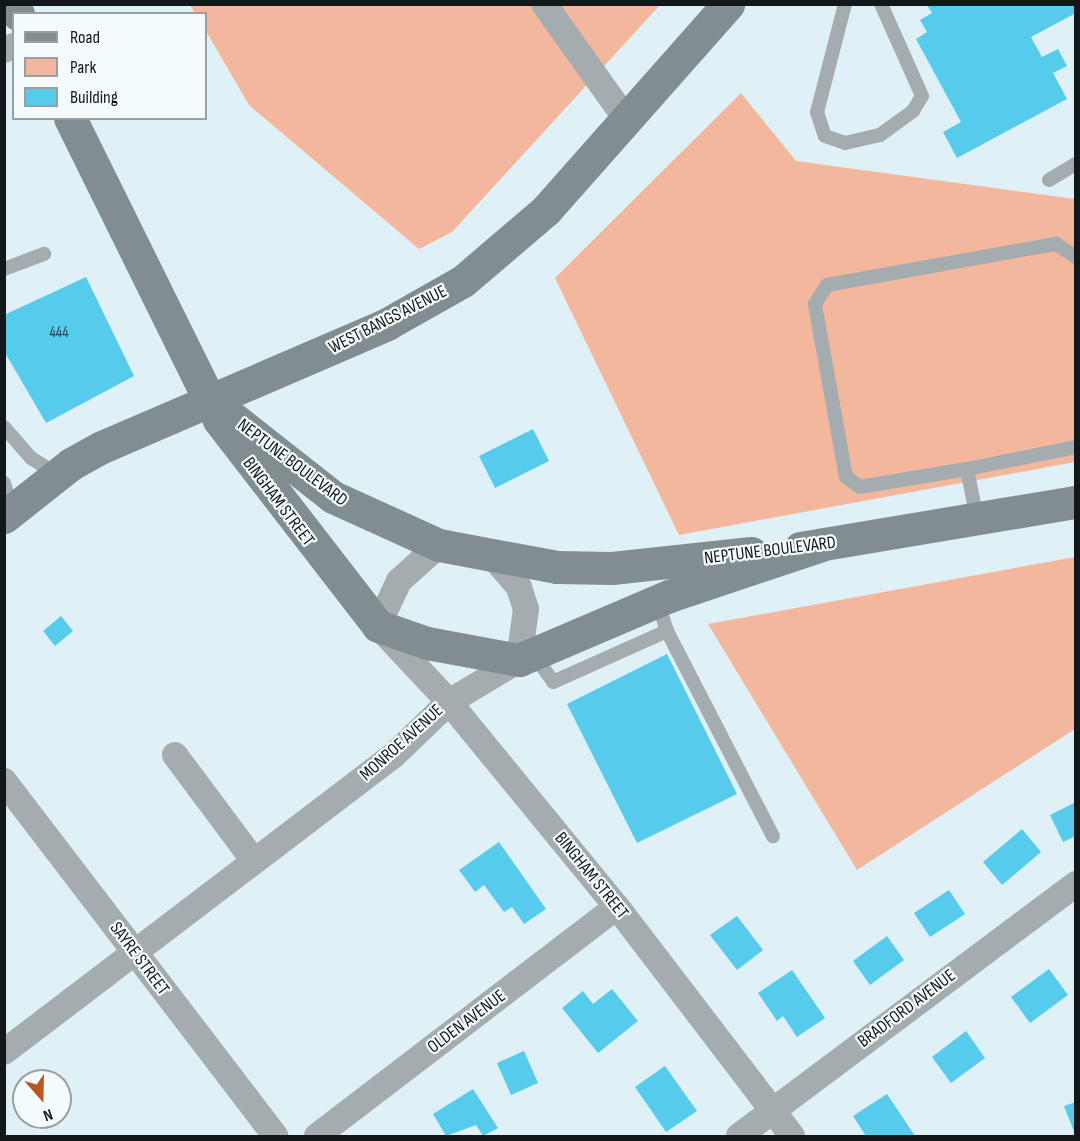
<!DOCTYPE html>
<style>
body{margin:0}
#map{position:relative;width:1080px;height:1141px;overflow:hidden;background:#dff0f6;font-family:"Sofia Sans Condensed",sans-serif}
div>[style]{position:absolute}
.green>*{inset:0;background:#f3b79d}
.building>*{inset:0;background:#56cbeb}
.lane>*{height:14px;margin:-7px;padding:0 7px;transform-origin:7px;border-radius:7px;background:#a5acaf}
.street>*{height:26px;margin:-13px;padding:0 13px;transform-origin:13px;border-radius:13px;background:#a5acaf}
.secondary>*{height:33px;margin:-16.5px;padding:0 16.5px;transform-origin:16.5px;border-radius:16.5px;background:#828d91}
span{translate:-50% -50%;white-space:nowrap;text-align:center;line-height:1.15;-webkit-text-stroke:4.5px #f4fbfd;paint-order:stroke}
.number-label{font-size:15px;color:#23454e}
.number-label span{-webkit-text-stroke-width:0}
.street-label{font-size:18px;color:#12181a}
.frame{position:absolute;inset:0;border:6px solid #12181a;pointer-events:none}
.legend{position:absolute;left:12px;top:12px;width:195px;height:108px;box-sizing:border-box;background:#f4fbfd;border:2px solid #9aa0a2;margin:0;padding:8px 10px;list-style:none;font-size:18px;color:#12181a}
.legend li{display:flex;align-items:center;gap:12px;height:30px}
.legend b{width:30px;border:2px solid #9aa0a2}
.north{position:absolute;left:12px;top:1069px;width:60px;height:60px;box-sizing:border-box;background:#f4fbfd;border:2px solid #9aa0a2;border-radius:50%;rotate:160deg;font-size:16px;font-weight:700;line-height:24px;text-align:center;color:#12181a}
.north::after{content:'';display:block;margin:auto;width:21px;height:27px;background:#ba5622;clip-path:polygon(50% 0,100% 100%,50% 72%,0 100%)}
</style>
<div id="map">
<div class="green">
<i style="clip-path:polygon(190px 5px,660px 5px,452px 232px,419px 249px,249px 105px,206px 31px,206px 14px,195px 13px)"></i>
<i style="clip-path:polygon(741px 93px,796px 161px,1075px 199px,1075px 462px,679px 535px,555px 278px)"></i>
<i style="clip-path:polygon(1075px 557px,1075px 729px,857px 870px,708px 624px)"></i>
</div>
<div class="building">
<i style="clip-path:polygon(927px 5px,1076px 5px,1076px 13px,1031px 37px,1042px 57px,1058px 49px,1067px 66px,1053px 73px,1067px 99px,957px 158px,943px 132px,961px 122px,916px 39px,927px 32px,920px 20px,932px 13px)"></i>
<i style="clip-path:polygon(86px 277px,134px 376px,46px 423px,4px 351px,4px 315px)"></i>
<i style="clip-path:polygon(533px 429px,549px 461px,495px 488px,479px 456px)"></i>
<i style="clip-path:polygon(61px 616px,73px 631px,55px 646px,43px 631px)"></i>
<i style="clip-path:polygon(667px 654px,737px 794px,637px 843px,567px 704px)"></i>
<i style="clip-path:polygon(1076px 802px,1076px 836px,1063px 842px,1050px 815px)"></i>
<i style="clip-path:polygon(1022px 829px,1041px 852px,1002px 885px,983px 862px)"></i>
<i style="clip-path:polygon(499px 842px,546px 909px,524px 924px,512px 907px,504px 912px,484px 885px,475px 892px,459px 870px)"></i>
<i style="clip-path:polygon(949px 890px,965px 914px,930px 937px,914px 913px)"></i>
<i style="clip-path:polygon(737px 916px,763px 950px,737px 970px,710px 935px)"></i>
<i style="clip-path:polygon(887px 936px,904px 960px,870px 985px,853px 961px)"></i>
<i style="clip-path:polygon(1049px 969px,1068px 995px,1030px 1023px,1011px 997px)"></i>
<i style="clip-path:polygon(792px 970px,825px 1018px,797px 1037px,783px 1016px,777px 1021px,758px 993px)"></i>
<i style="clip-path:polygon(612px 989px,638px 1021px,598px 1053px,562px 1008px,583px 991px,593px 1004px)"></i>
<i style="clip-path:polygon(966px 1031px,985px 1058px,951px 1083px,932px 1057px)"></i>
<i style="clip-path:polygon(524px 1051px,538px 1083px,511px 1095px,497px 1063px)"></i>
<i style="clip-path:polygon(665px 1066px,697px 1111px,666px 1132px,635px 1087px)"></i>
<i style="clip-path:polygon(473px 1089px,498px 1128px,483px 1136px,476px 1125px,446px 1136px,433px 1114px)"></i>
<i style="clip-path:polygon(887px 1094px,915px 1136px,866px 1136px,853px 1116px)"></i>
<i style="clip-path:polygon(1076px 1102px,1076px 1134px,1075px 1134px,1064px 1106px)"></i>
</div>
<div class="lane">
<i style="left:845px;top:4px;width:112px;rotate:104.5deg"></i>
<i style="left:817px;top:112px;width:25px;rotate:72deg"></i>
<i style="left:825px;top:136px;width:21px;rotate:19deg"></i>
<i style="left:845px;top:143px;width:36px;rotate:-13deg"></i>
<i style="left:880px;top:135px;width:41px;rotate:-36deg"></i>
<i style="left:913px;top:111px;width:17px;rotate:-59deg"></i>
<i style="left:922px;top:96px;width:101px;rotate:-114deg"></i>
<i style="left:1049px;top:180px;width:31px;rotate:-31deg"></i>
<i style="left:4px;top:269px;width:43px;rotate:-20.6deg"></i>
<i style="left:4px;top:427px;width:41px;rotate:48.9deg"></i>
<i style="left:31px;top:458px;width:31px;rotate:32deg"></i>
<i style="left:967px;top:469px;width:111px;rotate:-11.4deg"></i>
<i style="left:4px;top:483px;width:28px;rotate:73deg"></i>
<i style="left:977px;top:519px;width:51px;rotate:-101.3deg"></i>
<i style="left:967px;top:469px;width:109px;rotate:170.5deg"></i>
<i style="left:860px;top:487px;width:17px;rotate:-144deg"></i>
<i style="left:846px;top:477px;width:176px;rotate:-100.2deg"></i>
<i style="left:815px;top:304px;width:22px;rotate:-58deg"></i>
<i style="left:827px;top:285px;width:233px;rotate:-10.2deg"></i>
<i style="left:1056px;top:244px;width:24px;rotate:33deg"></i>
<i style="left:667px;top:631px;width:231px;rotate:62.7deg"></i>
<i style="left:533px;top:653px;width:35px;rotate:55deg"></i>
<i style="left:553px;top:682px;width:125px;rotate:-24.1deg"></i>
<i style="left:667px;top:631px;width:32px;rotate:-108deg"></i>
</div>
<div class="street">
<i style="left:544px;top:4px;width:141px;rotate:54.5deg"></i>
<i style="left:4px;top:50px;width:11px;rotate:-22deg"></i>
<i style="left:439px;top:545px;width:54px;rotate:138deg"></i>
<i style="left:399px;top:581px;width:50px;rotate:115deg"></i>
<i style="left:378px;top:626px;width:104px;rotate:46.9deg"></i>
<i style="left:449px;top:702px;width:265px;rotate:50.7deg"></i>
<i style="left:617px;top:907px;width:288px;rotate:52.6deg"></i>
<i style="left:175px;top:755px;width:132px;rotate:53.3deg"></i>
<i style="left:4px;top:781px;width:447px;rotate:52.6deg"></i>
<i style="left:4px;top:1052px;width:490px;rotate:-37.3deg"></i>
<i style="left:394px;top:755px;width:76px;rotate:-43.9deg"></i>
<i style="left:449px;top:702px;width:82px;rotate:-31deg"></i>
<i style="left:519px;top:660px;width:51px;rotate:-82.2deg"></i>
<i style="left:526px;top:609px;width:23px;rotate:-108deg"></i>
<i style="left:519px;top:587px;width:40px;rotate:-131deg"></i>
<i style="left:317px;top:1136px;width:377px;rotate:-37.4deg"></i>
<i style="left:739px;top:1136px;width:421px;rotate:-36.8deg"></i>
</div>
<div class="secondary">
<i style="left:14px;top:4px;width:11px;rotate:68deg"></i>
<i style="left:70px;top:118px;width:337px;rotate:63.7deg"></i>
<i style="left:219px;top:420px;width:260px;rotate:52.3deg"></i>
<i style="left:378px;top:626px;width:52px;rotate:19.1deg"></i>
<i style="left:427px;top:643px;width:94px;rotate:10.5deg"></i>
<i style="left:519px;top:660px;width:163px;rotate:-23.1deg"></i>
<i style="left:669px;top:596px;width:160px;rotate:-18.5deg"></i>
<i style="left:225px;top:412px;width:137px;rotate:38.2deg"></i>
<i style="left:333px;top:497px;width:116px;rotate:24.4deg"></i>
<i style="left:439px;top:545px;width:120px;rotate:10.6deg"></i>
<i style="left:557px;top:567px;width:55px;rotate:1deg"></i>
<i style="left:612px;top:568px;width:140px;rotate:-6.2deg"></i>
<i style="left:4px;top:517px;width:85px;rotate:-38.3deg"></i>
<i style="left:71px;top:464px;width:35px;rotate:-29deg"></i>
<i style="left:102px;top:447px;width:310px;rotate:-23.3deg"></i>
<i style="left:387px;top:324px;width:87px;rotate:-29.5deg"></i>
<i style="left:463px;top:281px;width:109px;rotate:-40.5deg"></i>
<i style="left:546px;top:210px;width:275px;rotate:-48.5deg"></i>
<i style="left:800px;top:548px;width:280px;rotate:-9.5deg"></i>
</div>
<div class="number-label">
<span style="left:59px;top:333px">444</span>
</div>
<div class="street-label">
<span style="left:388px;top:320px;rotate:-27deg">WEST BANGS AVENUE</span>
<span style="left:292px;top:463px;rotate:37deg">NEPTUNE BOULEVARD</span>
<span style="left:278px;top:502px;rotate:53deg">BINGHAM STREET</span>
<span style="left:770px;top:551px;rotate:-7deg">NEPTUNE BOULEVARD</span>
<span style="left:402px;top:743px;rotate:-42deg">MONROE AVENUE</span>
<span style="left:591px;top:876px;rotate:51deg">BINGHAM STREET</span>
<span style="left:139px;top:959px;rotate:53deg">SAYRE STREET</span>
<span style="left:907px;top:1009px;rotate:-37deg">BRADFORD AVENUE</span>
<span style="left:467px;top:1022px;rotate:-37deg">OLDEN AVENUE</span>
</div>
<div class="frame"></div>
<ul class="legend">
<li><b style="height:8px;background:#828d91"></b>Road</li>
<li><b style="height:16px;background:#f3b79d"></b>Park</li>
<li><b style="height:16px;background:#56cbeb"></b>Building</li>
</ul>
<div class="north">N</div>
</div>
